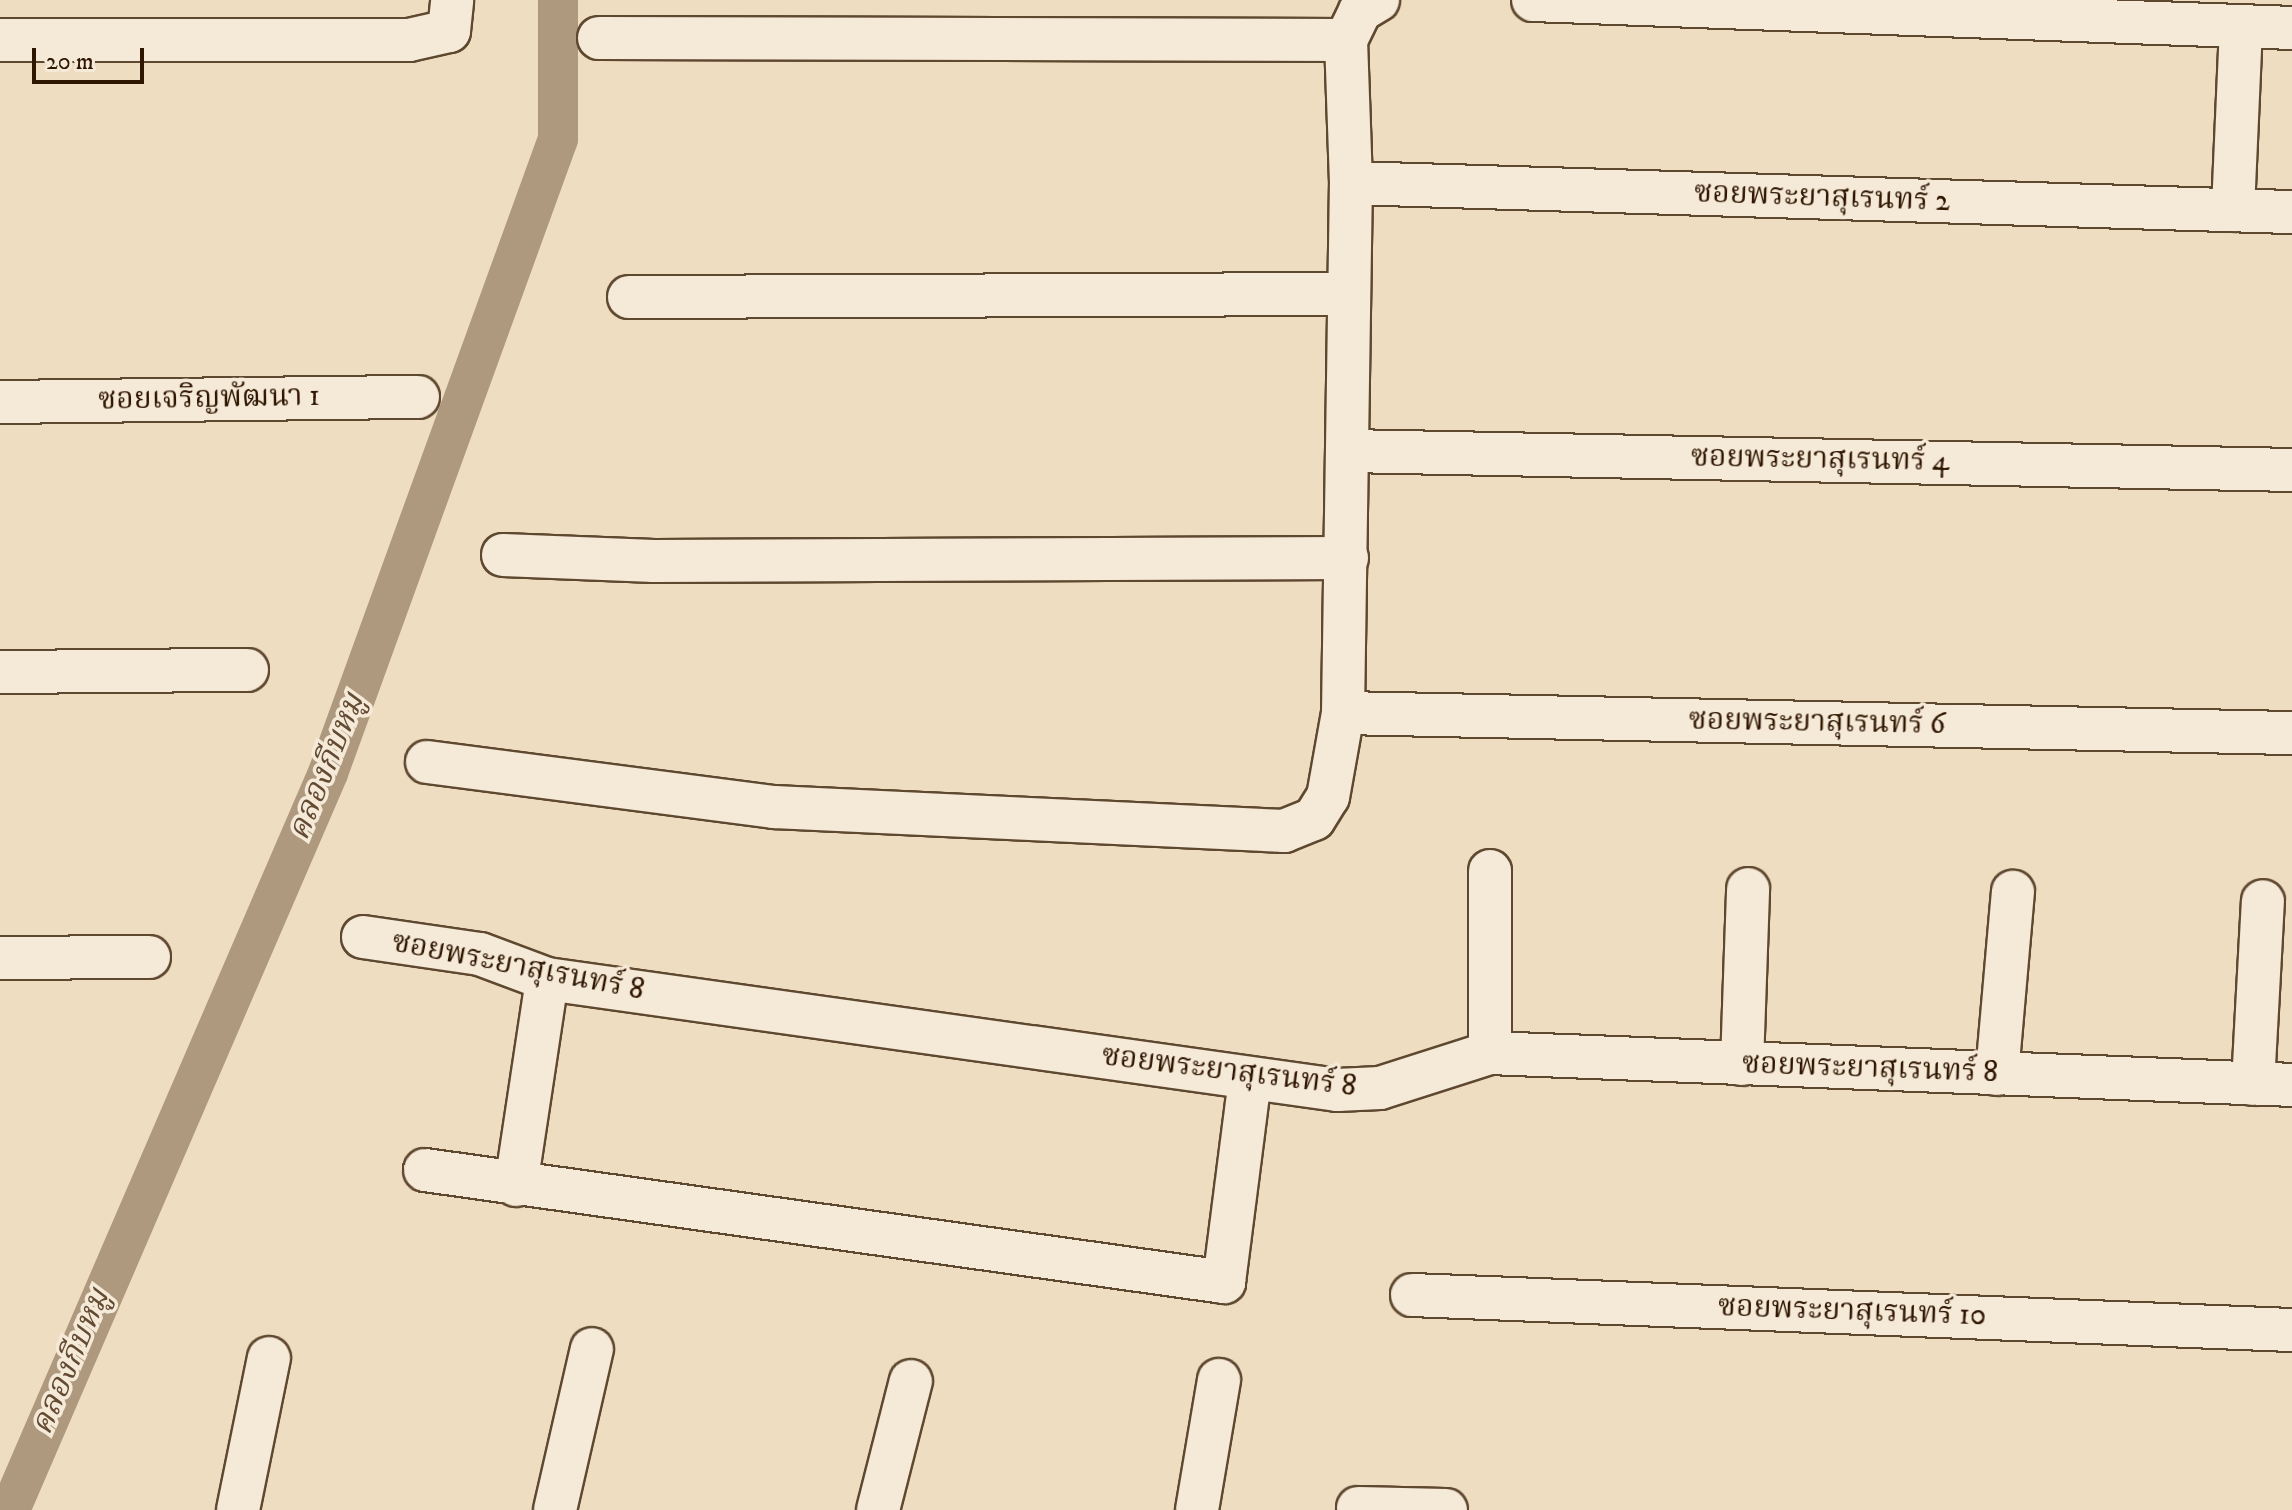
<!DOCTYPE html>
<meta charset="utf-8">
<style>
body{margin:0}
#map{position:relative;width:2292px;height:1510px;overflow:hidden;background:#efddc1;font-family:"IM FELL DW Pica","Noto Serif Thai",serif}
div>[style]{position:absolute}
.canal>*{height:40px;margin:-20px;padding:0 20px;transform-origin:20px;border-radius:20px;background:#ae997f}
.roads{filter:drop-shadow(2px 0 #5f4830) drop-shadow(-2px 0 #5f4830) drop-shadow(0 2px #5f4830) drop-shadow(0 -2px #5f4830)}
.minor>*{height:42px;margin:-21px;padding:0 21px;transform-origin:21px;border-radius:21px;background:#f5e9d7}
span{translate:-50% -50%;white-space:nowrap;text-align:center;line-height:1.15;-webkit-text-stroke:7px #f5e9d7;paint-order:stroke}
.street-label{font-size:30px;color:#2f1600}
.water-label{font-size:32px;color:#624a33;font-style:italic}
.scale{position:absolute;left:32px;top:48px;width:112px;height:36px;box-sizing:border-box;border:4px solid #2f1600;border-top:0;padding-left:10px;font-size:24px;line-height:28px;white-space:nowrap;color:#2f1600;-webkit-text-stroke:6px #f5e9d7;paint-order:stroke}
</style>
<div id="map">
<div class="canal">
<i style="left:10px;top:1510px;width:803px;rotate:-66.66deg"></i>
<i style="left:328px;top:773px;width:674px;rotate:-70.06deg"></i>
<i style="left:558px;top:139px;width:139px;rotate:-90deg"></i>
</div>
<div class="roads">
<div class="minor">
<i style="left:1533px;top:0;width:760px;rotate:2.11deg"></i>
<i style="left:599px;top:38px;width:747px;rotate:0.15deg"></i>
<i style="left:0;top:40px;width:409px"></i>
<i style="left:409px;top:40px;width:41px;rotate:-12.7deg"></i>
<i style="left:449px;top:31px;width:31px;rotate:-84deg"></i>
<i style="left:1351px;top:183px;width:941px;rotate:1.77deg"></i>
<i style="left:2233px;top:210px;width:184px;rotate:-87.5deg"></i>
<i style="left:629px;top:297px;width:717px;rotate:-0.24deg"></i>
<i style="left:0;top:402px;width:418px;rotate:-0.7deg"></i>
<i style="left:1348px;top:451px;width:944px;rotate:1.15deg"></i>
<i style="left:503px;top:555px;width:151px;rotate:2.3deg"></i>
<i style="left:654px;top:561px;width:693px;rotate:-0.25deg"></i>
<i style="left:0;top:672px;width:247px;rotate:-0.5deg"></i>
<i style="left:1343px;top:713px;width:949px;rotate:1.21deg"></i>
<i style="left:427px;top:762px;width:350px;rotate:7.4deg"></i>
<i style="left:774px;top:807px;width:511px;rotate:2.69deg"></i>
<i style="left:1284px;top:831px;width:32px;rotate:-22deg"></i>
<i style="left:1314px;top:819px;width:26px;rotate:-58deg"></i>
<i style="left:1328px;top:797px;width:85px;rotate:-79.9deg"></i>
<i style="left:1343px;top:713px;width:530px;rotate:-89.14deg"></i>
<i style="left:1351px;top:183px;width:143px;rotate:-92deg"></i>
<i style="left:1346px;top:40px;width:32px;rotate:-64deg"></i>
<i style="left:1360px;top:11px;width:21px;rotate:-31deg"></i>
<i style="left:363px;top:937px;width:118px;rotate:8.3deg"></i>
<i style="left:480px;top:954px;width:72px;rotate:20.5deg"></i>
<i style="left:547px;top:979px;width:798px;rotate:8deg"></i>
<i style="left:1337px;top:1090px;width:43px;rotate:-2.7deg"></i>
<i style="left:1380px;top:1088px;width:115px;rotate:-17.7deg"></i>
<i style="left:1490px;top:1053px;width:803px;rotate:2.28deg"></i>
<i style="left:0;top:958px;width:149px;rotate:-0.4deg"></i>
<i style="left:1490px;top:1053px;width:182px;rotate:-90deg"></i>
<i style="left:1742px;top:1064px;width:175px;rotate:-88deg"></i>
<i style="left:1997px;top:1074px;width:183px;rotate:-85deg"></i>
<i style="left:2253px;top:1084px;width:183px;rotate:-86.9deg"></i>
<i style="left:425px;top:1170px;width:807px;rotate:7.98deg"></i>
<i style="left:1224px;top:1282px;width:205px;rotate:-82.7deg"></i>
<i style="left:516px;top:1185px;width:208px;rotate:-81.4deg"></i>
<i style="left:1412px;top:1295px;width:881px;rotate:2.28deg"></i>
<i style="left:1358px;top:1508px;width:88px;rotate:1.3deg"></i>
<i style="left:238px;top:1510px;width:155px;rotate:-78.5deg"></i>
<i style="left:555px;top:1510px;width:165px;rotate:-77.1deg"></i>
<i style="left:878px;top:1510px;width:133px;rotate:-75.7deg"></i>
<i style="left:1197px;top:1510px;width:132px;rotate:-80.4deg"></i>
</div>
</div>
<div class="street-label">
<span style="left:1822px;top:198px;rotate:2deg">ซอยพระยาสุเรนทร์ 2</span>
<span style="left:209px;top:399px;rotate:-1deg">ซอยเจริญพัฒนา 1</span>
<span style="left:1820px;top:460px;rotate:1deg">ซอยพระยาสุเรนทร์ 4</span>
<span style="left:1817px;top:723px;rotate:1deg">ซอยพระยาสุเรนทร์ 6</span>
<span style="left:518px;top:967px;rotate:11deg">ซอยพระยาสุเรนทร์ 8</span>
<span style="left:1870px;top:1069px;rotate:2deg">ซอยพระยาสุเรนทร์ 8</span>
<span style="left:1229px;top:1072px;rotate:7deg">ซอยพระยาสุเรนทร์ 8</span>
<span style="left:1852px;top:1312px;rotate:2deg">ซอยพระยาสุเรนทร์ 10</span>
</div>
<div class="water-label">
<span style="left:327px;top:767px;rotate:-68deg">คลองกีบหมู</span>
<span style="left:71px;top:1362px;rotate:-67deg">คลองกีบหมู</span>
</div>
<div class="scale">20 m</div>
</div>
